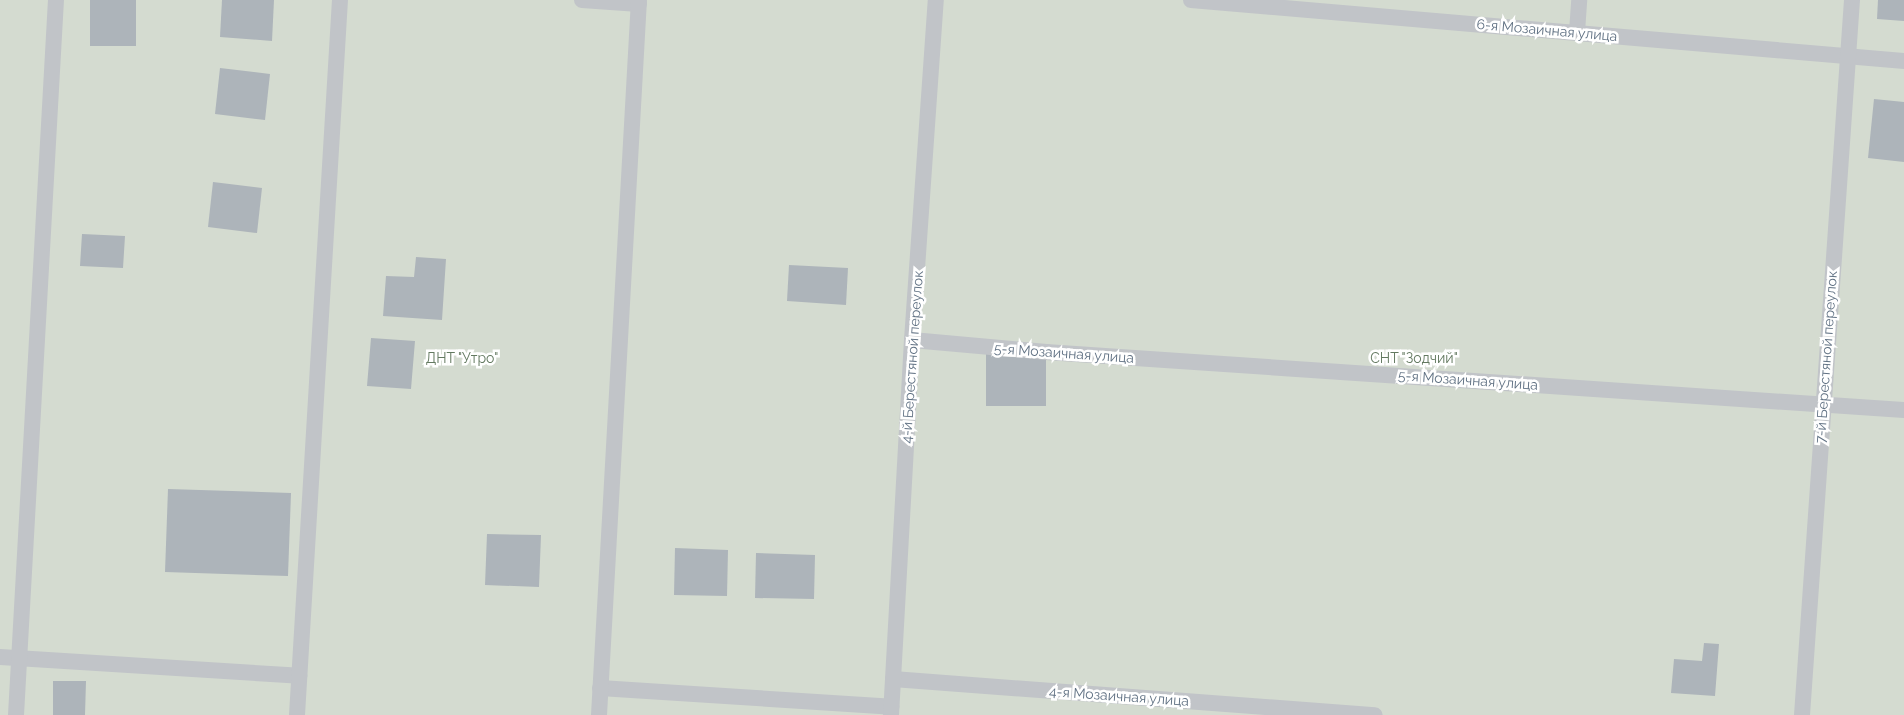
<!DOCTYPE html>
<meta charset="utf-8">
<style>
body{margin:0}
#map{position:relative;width:1904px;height:715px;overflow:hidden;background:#f4f4ef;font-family:Raleway,sans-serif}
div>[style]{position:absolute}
.green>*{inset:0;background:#d4dbd0}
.building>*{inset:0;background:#adb4ba}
.lane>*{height:16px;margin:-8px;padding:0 8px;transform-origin:8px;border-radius:8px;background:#c1c4c8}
span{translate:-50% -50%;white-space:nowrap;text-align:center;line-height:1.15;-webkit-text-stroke:5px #fff;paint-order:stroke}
.street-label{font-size:14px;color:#607183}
.park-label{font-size:14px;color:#637960}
</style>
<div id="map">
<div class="green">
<i style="clip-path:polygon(0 0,1904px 0,1904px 715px,0 715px)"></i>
</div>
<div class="building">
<i style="clip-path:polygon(90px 0,136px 0,136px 46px,90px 46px)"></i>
<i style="clip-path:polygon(222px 0,274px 0,272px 41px,220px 37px)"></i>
<i style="clip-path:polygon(1878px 0,1904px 0,1904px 21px,1877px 19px)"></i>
<i style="clip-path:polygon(220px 68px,270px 74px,265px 120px,215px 114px)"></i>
<i style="clip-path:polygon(1874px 99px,1904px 102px,1904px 162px,1868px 158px)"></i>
<i style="clip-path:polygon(213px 182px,262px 188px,257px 233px,208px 227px)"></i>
<i style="clip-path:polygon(82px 234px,125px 236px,123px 268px,80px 266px)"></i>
<i style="clip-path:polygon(416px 257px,446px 259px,442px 320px,383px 316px,386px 276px,414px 277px)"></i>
<i style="clip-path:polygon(789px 265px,848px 268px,846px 305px,787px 301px)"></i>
<i style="clip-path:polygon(371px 338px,415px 341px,411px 389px,367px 386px)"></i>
<i style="clip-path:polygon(986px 352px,1046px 352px,1046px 406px,986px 406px)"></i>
<i style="clip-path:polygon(168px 489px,291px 493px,288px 576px,165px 572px)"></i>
<i style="clip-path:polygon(487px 534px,541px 535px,539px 587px,485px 585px)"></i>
<i style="clip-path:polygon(675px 548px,728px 550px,727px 596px,674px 595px)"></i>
<i style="clip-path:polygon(756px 553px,815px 555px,814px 599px,755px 598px)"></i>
<i style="clip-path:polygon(1704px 643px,1719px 644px,1715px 696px,1671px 693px,1674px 659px,1702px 661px)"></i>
<i style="clip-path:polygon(53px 681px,86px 681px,85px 715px,53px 715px)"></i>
</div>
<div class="lane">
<i style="left:582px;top:0;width:57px;rotate:4deg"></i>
<i style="left:1191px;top:0;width:716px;rotate:4.89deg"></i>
<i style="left:1577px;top:32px;width:32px;rotate:-86deg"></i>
<i style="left:912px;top:340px;width:135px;rotate:5.1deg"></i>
<i style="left:1046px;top:352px;width:860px;rotate:3.87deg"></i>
<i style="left:0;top:657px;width:300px;rotate:3.6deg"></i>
<i style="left:893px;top:679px;width:483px;rotate:4.3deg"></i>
<i style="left:600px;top:688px;width:292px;rotate:3.7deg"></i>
<i style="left:16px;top:715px;width:716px;rotate:-86.8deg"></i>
<i style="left:297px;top:715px;width:716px;rotate:-86.56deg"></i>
<i style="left:599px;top:715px;width:716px;rotate:-86.8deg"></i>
<i style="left:891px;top:715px;width:376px;rotate:-86.8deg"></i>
<i style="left:912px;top:340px;width:341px;rotate:-86deg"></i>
<i style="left:1802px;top:715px;width:717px;rotate:-86deg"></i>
</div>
<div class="street-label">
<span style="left:1547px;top:30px;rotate:5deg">6-я Мозаичная улица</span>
<span style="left:1064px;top:353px;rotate:4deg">5-я Мозаичная улица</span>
<span style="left:912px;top:357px;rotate:-86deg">4-й Берестяной переулок</span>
<span style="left:1826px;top:357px;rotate:-86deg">7-й Берестяной переулок</span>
<span style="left:1468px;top:380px;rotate:4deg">5-я Мозаичная улица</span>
<span style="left:1119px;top:696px;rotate:4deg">4-я Мозаичная улица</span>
</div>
<div class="park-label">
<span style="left:462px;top:358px">ДНТ "Утро"</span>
<span style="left:1414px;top:358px">СНТ "Зодчий"</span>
</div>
</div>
